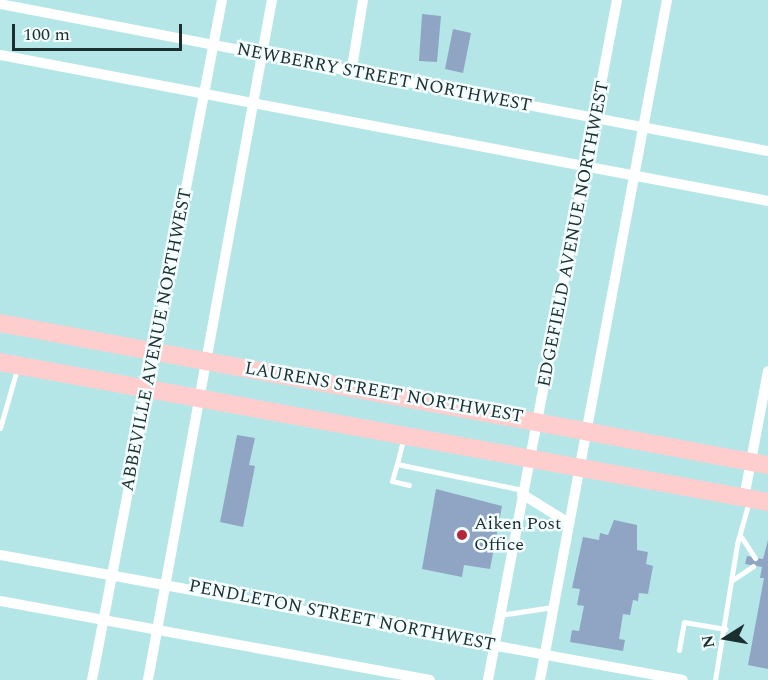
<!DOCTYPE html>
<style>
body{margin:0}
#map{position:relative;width:768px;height:680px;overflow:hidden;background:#b4e6e7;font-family:Spectral,serif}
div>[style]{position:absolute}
.building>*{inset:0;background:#90a5c4}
.lane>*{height:5px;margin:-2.5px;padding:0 2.5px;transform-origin:2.5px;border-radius:2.5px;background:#fff}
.street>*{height:10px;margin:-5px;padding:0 5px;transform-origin:5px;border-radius:5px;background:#fff}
.primary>*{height:18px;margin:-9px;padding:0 9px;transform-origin:9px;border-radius:9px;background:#fecdce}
.dots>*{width:16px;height:16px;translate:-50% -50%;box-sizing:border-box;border:3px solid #f4fefe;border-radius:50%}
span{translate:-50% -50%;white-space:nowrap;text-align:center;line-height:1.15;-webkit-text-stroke:5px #f4fefe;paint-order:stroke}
.street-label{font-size:18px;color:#1c2f30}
.poi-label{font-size:18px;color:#1c2f30}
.left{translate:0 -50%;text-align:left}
.north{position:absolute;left:696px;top:608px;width:60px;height:60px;-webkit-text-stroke:4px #f4fefe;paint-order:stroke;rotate:259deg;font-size:16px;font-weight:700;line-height:24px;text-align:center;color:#1c2f30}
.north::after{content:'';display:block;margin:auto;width:21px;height:27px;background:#1c2f30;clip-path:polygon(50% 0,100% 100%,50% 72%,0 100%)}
.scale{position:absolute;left:12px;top:24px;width:170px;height:27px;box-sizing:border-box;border:3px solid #1c2f30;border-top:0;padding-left:8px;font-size:18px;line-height:21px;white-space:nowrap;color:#1c2f30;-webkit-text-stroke:4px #f4fefe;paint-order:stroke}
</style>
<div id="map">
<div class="building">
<i style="clip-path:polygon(422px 14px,441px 16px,437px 62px,419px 61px)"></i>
<i style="clip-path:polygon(453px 29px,471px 33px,463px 73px,445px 69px)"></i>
<i style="clip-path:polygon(237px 435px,255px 438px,249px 465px,255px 466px,243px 527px,220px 522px)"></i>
<i style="clip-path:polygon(436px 489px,502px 506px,490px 569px,464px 565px,462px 577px,422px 569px)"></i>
<i style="clip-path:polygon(614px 520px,637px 525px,637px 550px,648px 552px,646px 564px,653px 566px,648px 594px,639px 593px,638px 601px,633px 600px,630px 615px,623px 614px,619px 639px,625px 640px,623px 651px,570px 642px,572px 630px,579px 631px,584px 606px,577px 605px,580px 589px,572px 588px,583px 537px,599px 540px,600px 533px,608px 535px)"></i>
<i style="clip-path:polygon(768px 540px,768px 669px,748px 665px,764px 578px,760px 578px,762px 567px,745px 564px,747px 556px,763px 559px)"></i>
</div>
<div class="lane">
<i style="left:0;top:428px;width:61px;rotate:-73.9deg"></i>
<i style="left:397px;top:464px;width:25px;rotate:-76deg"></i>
<i style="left:409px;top:485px;width:17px;rotate:-167deg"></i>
<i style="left:392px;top:481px;width:18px;rotate:-74deg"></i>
<i style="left:397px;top:464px;width:129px;rotate:11.7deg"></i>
<i style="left:742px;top:538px;width:24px;rotate:57deg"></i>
<i style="left:734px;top:579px;width:23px;rotate:-34deg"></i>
<i style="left:500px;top:615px;width:53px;rotate:-8.7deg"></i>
<i style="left:679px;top:650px;width:28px;rotate:-80deg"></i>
<i style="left:684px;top:622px;width:42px;rotate:9.7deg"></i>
<i style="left:715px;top:680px;width:138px;rotate:-80.8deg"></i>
<i style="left:737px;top:544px;width:45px;rotate:-74.4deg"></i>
</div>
<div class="street">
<i style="left:0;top:4px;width:782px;rotate:10.84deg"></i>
<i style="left:0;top:55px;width:782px;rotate:10.76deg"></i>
<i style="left:351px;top:74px;width:75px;rotate:-80.8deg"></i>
<i style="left:522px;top:494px;width:53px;rotate:31.9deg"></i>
<i style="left:744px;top:498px;width:129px;rotate:-79.3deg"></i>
<i style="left:0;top:555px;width:694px;rotate:10.37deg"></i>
<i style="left:0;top:601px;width:437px;rotate:10.4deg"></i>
<i style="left:92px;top:680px;width:692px;rotate:-79.18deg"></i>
<i style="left:148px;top:680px;width:691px;rotate:-79.67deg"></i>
<i style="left:488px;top:680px;width:692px;rotate:-79.26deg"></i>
<i style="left:540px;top:680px;width:692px;rotate:-79.42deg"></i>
</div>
<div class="primary">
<i style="left:0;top:323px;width:781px;rotate:10.48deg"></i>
<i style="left:0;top:362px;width:781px;rotate:10.33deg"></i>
</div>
<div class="dots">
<i style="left:462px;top:535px;background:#b7253d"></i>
</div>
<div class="street-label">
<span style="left:384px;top:78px;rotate:11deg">NEWBERRY STREET NORTHWEST</span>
<span style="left:574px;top:234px;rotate:-79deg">EDGEFIELD AVENUE NORTHWEST</span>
<span style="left:157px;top:340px;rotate:-79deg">ABBEVILLE AVENUE NORTHWEST</span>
<span style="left:384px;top:393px;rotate:10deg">LAURENS STREET NORTHWEST</span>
<span style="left:342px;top:616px;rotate:11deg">PENDLETON STREET NORTHWEST</span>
</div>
<div class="poi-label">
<span class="left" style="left:474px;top:535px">Aiken Post<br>Office</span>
</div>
<div class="north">N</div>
<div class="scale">100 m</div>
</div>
